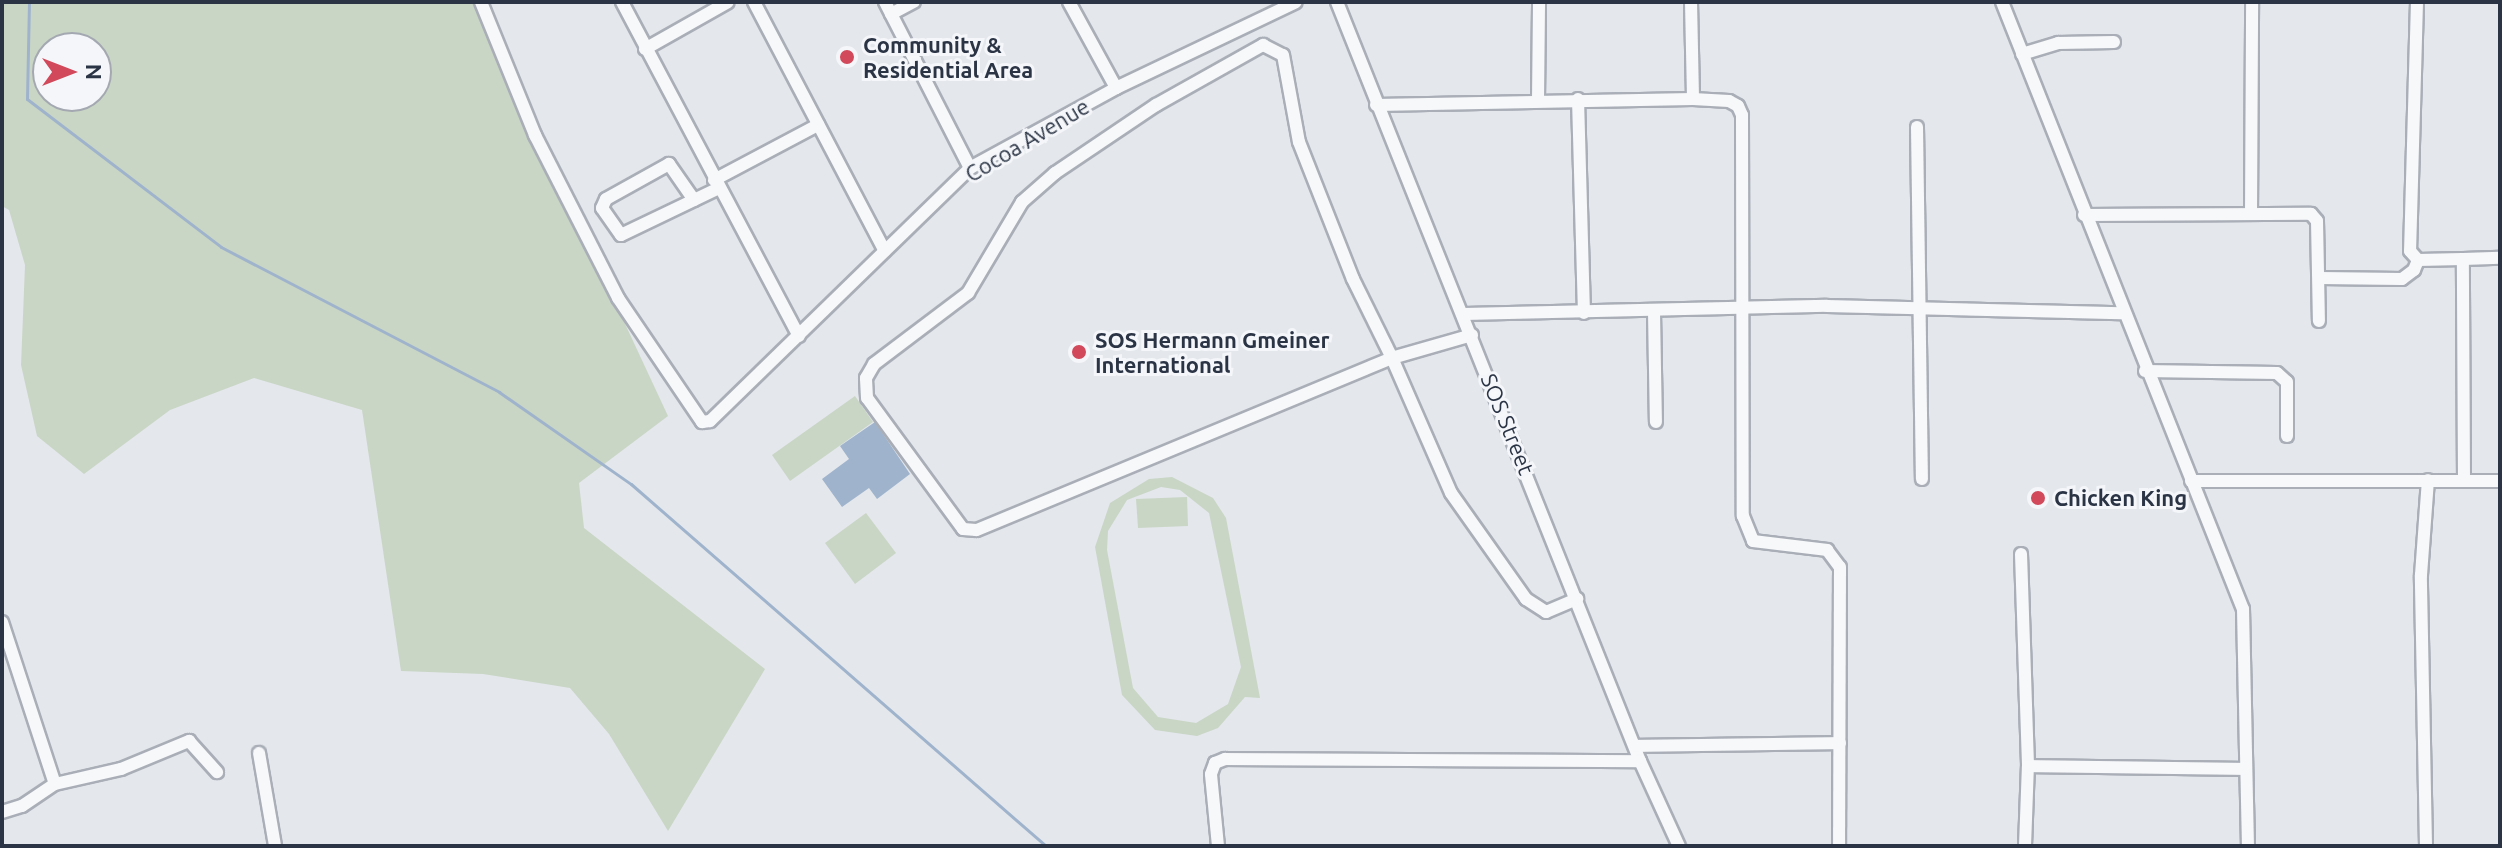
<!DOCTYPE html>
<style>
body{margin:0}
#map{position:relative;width:2502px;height:848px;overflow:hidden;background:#e4e7ec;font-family:Ubuntu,sans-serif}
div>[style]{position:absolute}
.green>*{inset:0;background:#c9d6c5}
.water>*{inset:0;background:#9fb4cc}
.stream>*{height:3px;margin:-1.5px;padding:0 1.5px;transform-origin:1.5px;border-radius:1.5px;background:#9fb4cc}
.roads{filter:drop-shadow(2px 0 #a9aeb7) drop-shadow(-2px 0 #a9aeb7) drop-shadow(0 2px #a9aeb7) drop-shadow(0 -2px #a9aeb7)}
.minor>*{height:12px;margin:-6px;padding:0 6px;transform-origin:6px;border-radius:6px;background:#f7f8fa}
.dots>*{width:22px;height:22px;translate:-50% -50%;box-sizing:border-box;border:4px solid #f4f6f9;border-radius:50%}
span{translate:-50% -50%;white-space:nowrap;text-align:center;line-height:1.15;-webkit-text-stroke:6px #f4f6f9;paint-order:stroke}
.poi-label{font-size:22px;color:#2b3445;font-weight:700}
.left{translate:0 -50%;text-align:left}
.street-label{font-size:22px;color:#2b3445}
.frame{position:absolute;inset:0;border:4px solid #2b3445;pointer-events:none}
.north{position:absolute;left:32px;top:32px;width:80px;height:80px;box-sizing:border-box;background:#f4f6f9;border:2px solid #a4a8b1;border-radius:50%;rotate:90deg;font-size:22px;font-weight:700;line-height:32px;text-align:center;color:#2b3445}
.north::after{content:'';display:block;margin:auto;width:28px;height:36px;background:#d1495b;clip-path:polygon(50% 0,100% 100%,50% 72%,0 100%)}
</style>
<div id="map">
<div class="green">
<i style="clip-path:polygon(evenodd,2px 2px,475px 2px,668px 416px,579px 483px,584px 528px,765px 669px,668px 831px,609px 734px,570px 688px,483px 674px,401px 671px,362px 410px,254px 378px,170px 410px,84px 474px,37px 436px,21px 365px,25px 265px,9px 210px,2px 206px,2px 2px,48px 48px,96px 48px,96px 96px,48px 96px,48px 48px)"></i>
<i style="clip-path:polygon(855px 396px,873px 422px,790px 481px,772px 455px)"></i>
<i style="clip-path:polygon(evenodd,1172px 477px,1213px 498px,1226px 518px,1260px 698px,1245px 697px,1218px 728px,1197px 736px,1155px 730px,1122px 695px,1095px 547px,1110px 503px,1149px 479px,1172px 477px,1161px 487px,1180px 490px,1209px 513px,1241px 667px,1228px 704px,1196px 723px,1158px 717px,1133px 688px,1107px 550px,1108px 531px,1127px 500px,1161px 487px)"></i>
<i style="clip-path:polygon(1187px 497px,1188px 526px,1138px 528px,1136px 499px)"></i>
<i style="clip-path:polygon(866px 513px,896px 553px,855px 584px,825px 543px)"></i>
</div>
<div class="water">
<i style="clip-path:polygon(875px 422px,910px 474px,877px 499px,869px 488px,842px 507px,822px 479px,849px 459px,840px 446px)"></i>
</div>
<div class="stream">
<i style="left:29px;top:2px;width:97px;rotate:91.2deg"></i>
<i style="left:27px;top:99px;width:244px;rotate:37.3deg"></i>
<i style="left:221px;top:247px;width:314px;rotate:27.5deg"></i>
<i style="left:499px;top:392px;width:161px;rotate:34.9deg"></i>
<i style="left:631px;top:484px;width:551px;rotate:41.1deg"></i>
</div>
<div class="roads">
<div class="minor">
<i style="left:481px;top:2px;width:144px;rotate:67.9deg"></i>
<i style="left:535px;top:135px;width:183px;rotate:63deg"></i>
<i style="left:618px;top:298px;width:150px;rotate:55.9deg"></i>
<i style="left:702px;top:422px;width:8px;rotate:-7deg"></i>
<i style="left:710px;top:421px;width:363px;rotate:-44.2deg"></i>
<i style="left:970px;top:168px;width:166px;rotate:-28.7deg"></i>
<i style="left:1116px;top:88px;width:199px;rotate:-25.5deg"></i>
<i style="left:622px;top:2px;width:378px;rotate:62.1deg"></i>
<i style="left:754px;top:2px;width:281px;rotate:62.3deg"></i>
<i style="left:885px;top:2px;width:186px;rotate:62.9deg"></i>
<i style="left:1069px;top:2px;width:98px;rotate:61.3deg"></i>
<i style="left:1337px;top:2px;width:817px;rotate:68.24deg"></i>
<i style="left:1640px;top:761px;width:94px;rotate:65.4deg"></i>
<i style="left:1691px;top:2px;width:97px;rotate:88.8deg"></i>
<i style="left:2002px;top:2px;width:653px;rotate:68.35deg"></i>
<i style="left:2243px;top:609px;width:237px;rotate:88.8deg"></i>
<i style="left:2417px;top:2px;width:249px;rotate:91.6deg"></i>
<i style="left:2410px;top:251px;width:12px;rotate:48deg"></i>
<i style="left:2418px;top:260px;width:45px;rotate:-1.3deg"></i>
<i style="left:891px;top:14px;width:26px;rotate:-28deg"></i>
<i style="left:1263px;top:45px;width:22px;rotate:27deg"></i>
<i style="left:1283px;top:55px;width:88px;rotate:79.6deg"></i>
<i style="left:1299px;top:142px;width:147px;rotate:68.5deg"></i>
<i style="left:1353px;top:279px;width:88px;rotate:63.7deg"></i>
<i style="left:1392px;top:358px;width:450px;rotate:157.5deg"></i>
<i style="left:976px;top:530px;width:13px;rotate:-176deg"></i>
<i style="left:963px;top:529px;width:162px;rotate:-126.2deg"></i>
<i style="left:867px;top:398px;width:20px;rotate:-93deg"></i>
<i style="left:866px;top:378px;width:16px;rotate:-60deg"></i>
<i style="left:874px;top:364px;width:118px;rotate:-37.1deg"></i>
<i style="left:968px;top:293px;width:106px;rotate:-59.3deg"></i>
<i style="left:1022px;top:202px;width:44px;rotate:-41.3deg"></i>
<i style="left:1055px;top:173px;width:122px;rotate:-34deg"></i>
<i style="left:1156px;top:105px;width:123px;rotate:-29.3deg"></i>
<i style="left:645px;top:49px;width:95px;rotate:-29.5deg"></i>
<i style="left:2022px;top:54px;width:38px;rotate:-17deg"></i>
<i style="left:2058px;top:43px;width:56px;rotate:-1deg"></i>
<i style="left:1578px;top:99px;width:214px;rotate:88.4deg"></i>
<i style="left:1538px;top:101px;width:99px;rotate:-89.4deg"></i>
<i style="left:1376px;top:105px;width:317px;rotate:-1.1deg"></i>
<i style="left:1693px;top:99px;width:36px;rotate:3deg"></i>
<i style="left:1729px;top:101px;width:10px;rotate:29deg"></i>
<i style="left:1738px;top:106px;width:10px;rotate:66deg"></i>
<i style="left:1742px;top:115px;width:401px;rotate:89.9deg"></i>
<i style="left:1743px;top:516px;width:27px;rotate:68deg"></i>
<i style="left:1753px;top:541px;width:75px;rotate:6.9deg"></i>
<i style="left:1827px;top:550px;width:21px;rotate:53deg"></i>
<i style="left:1840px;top:567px;width:279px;rotate:90.2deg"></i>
<i style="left:1917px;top:127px;width:352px;rotate:89.2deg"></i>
<i style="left:714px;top:180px;width:118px;rotate:-27.9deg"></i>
<i style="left:694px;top:200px;width:44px;rotate:-124.8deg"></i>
<i style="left:669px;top:164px;width:72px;rotate:150.9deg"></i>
<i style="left:606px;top:199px;width:10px;rotate:114deg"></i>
<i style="left:602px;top:208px;width:33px;rotate:55deg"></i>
<i style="left:621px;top:235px;width:109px;rotate:-25.6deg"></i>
<i style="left:2251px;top:214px;width:212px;rotate:-89.7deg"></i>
<i style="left:2084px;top:215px;width:227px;rotate:-0.3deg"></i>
<i style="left:2311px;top:214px;width:9px;rotate:49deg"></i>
<i style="left:2317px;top:221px;width:100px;rotate:88.9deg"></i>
<i style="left:2320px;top:278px;width:82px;rotate:0.7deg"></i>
<i style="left:2402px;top:279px;width:15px;rotate:-37deg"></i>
<i style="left:2414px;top:270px;width:11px;rotate:-68deg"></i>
<i style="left:1654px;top:312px;width:110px;rotate:89deg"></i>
<i style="left:1464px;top:314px;width:363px;rotate:-1.3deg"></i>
<i style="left:1827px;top:306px;width:294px;rotate:1.4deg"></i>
<i style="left:1472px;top:335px;width:83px;rotate:164deg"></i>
<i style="left:1392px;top:358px;width:147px;rotate:66.4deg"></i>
<i style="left:1451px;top:493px;width:130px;rotate:54.7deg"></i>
<i style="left:1526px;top:599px;width:24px;rotate:33deg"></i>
<i style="left:1546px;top:612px;width:34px;rotate:-23deg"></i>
<i style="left:2145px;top:371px;width:132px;rotate:0.9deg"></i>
<i style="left:2277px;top:373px;width:13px;rotate:42deg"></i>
<i style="left:2287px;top:382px;width:54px;rotate:90deg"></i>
<i style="left:2464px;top:480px;width:221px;rotate:-90.3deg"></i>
<i style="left:2463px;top:259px;width:37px;rotate:-2deg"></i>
<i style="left:2191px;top:481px;width:309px"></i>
<i style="left:2021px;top:554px;width:212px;rotate:88.1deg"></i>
<i style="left:2px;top:622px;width:170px;rotate:71.9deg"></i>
<i style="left:1635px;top:746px;width:205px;rotate:-0.8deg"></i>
<i style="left:259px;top:753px;width:94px;rotate:80.2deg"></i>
<i style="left:2px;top:812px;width:21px;rotate:-17deg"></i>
<i style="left:22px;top:806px;width:40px;rotate:-34deg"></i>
<i style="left:55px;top:784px;width:68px;rotate:-12.8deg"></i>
<i style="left:121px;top:769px;width:74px;rotate:-22.4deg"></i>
<i style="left:189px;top:741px;width:42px;rotate:47.9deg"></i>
<i style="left:1218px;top:846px;width:72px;rotate:-95.6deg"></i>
<i style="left:1211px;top:774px;width:12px;rotate:-70deg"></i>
<i style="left:1215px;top:763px;width:11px;rotate:-22deg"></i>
<i style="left:1225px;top:759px;width:415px;rotate:0.3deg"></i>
<i style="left:2025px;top:846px;width:80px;rotate:-87.9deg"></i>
<i style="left:2028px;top:766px;width:216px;rotate:0.8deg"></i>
<i style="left:2426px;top:846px;width:271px;rotate:-91.1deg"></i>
<i style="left:2421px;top:575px;width:95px;rotate:-85.8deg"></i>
</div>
</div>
<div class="dots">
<i style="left:847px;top:57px;background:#d1495b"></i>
<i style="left:1079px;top:352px;background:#d1495b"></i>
<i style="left:2038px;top:498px;background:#d1495b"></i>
</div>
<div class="poi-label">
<span class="left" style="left:863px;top:57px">Community &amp;<br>Residential Area</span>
<span class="left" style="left:1095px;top:352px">SOS Hermann Gmeiner<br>International</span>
<span class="left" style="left:2054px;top:498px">Chicken King</span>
</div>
<div class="street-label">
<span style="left:1027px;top:140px;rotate:-31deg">Cocoa Avenue</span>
<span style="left:1508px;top:424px;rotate:68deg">SOS Street</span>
</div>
<div class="frame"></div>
<div class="north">N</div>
</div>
